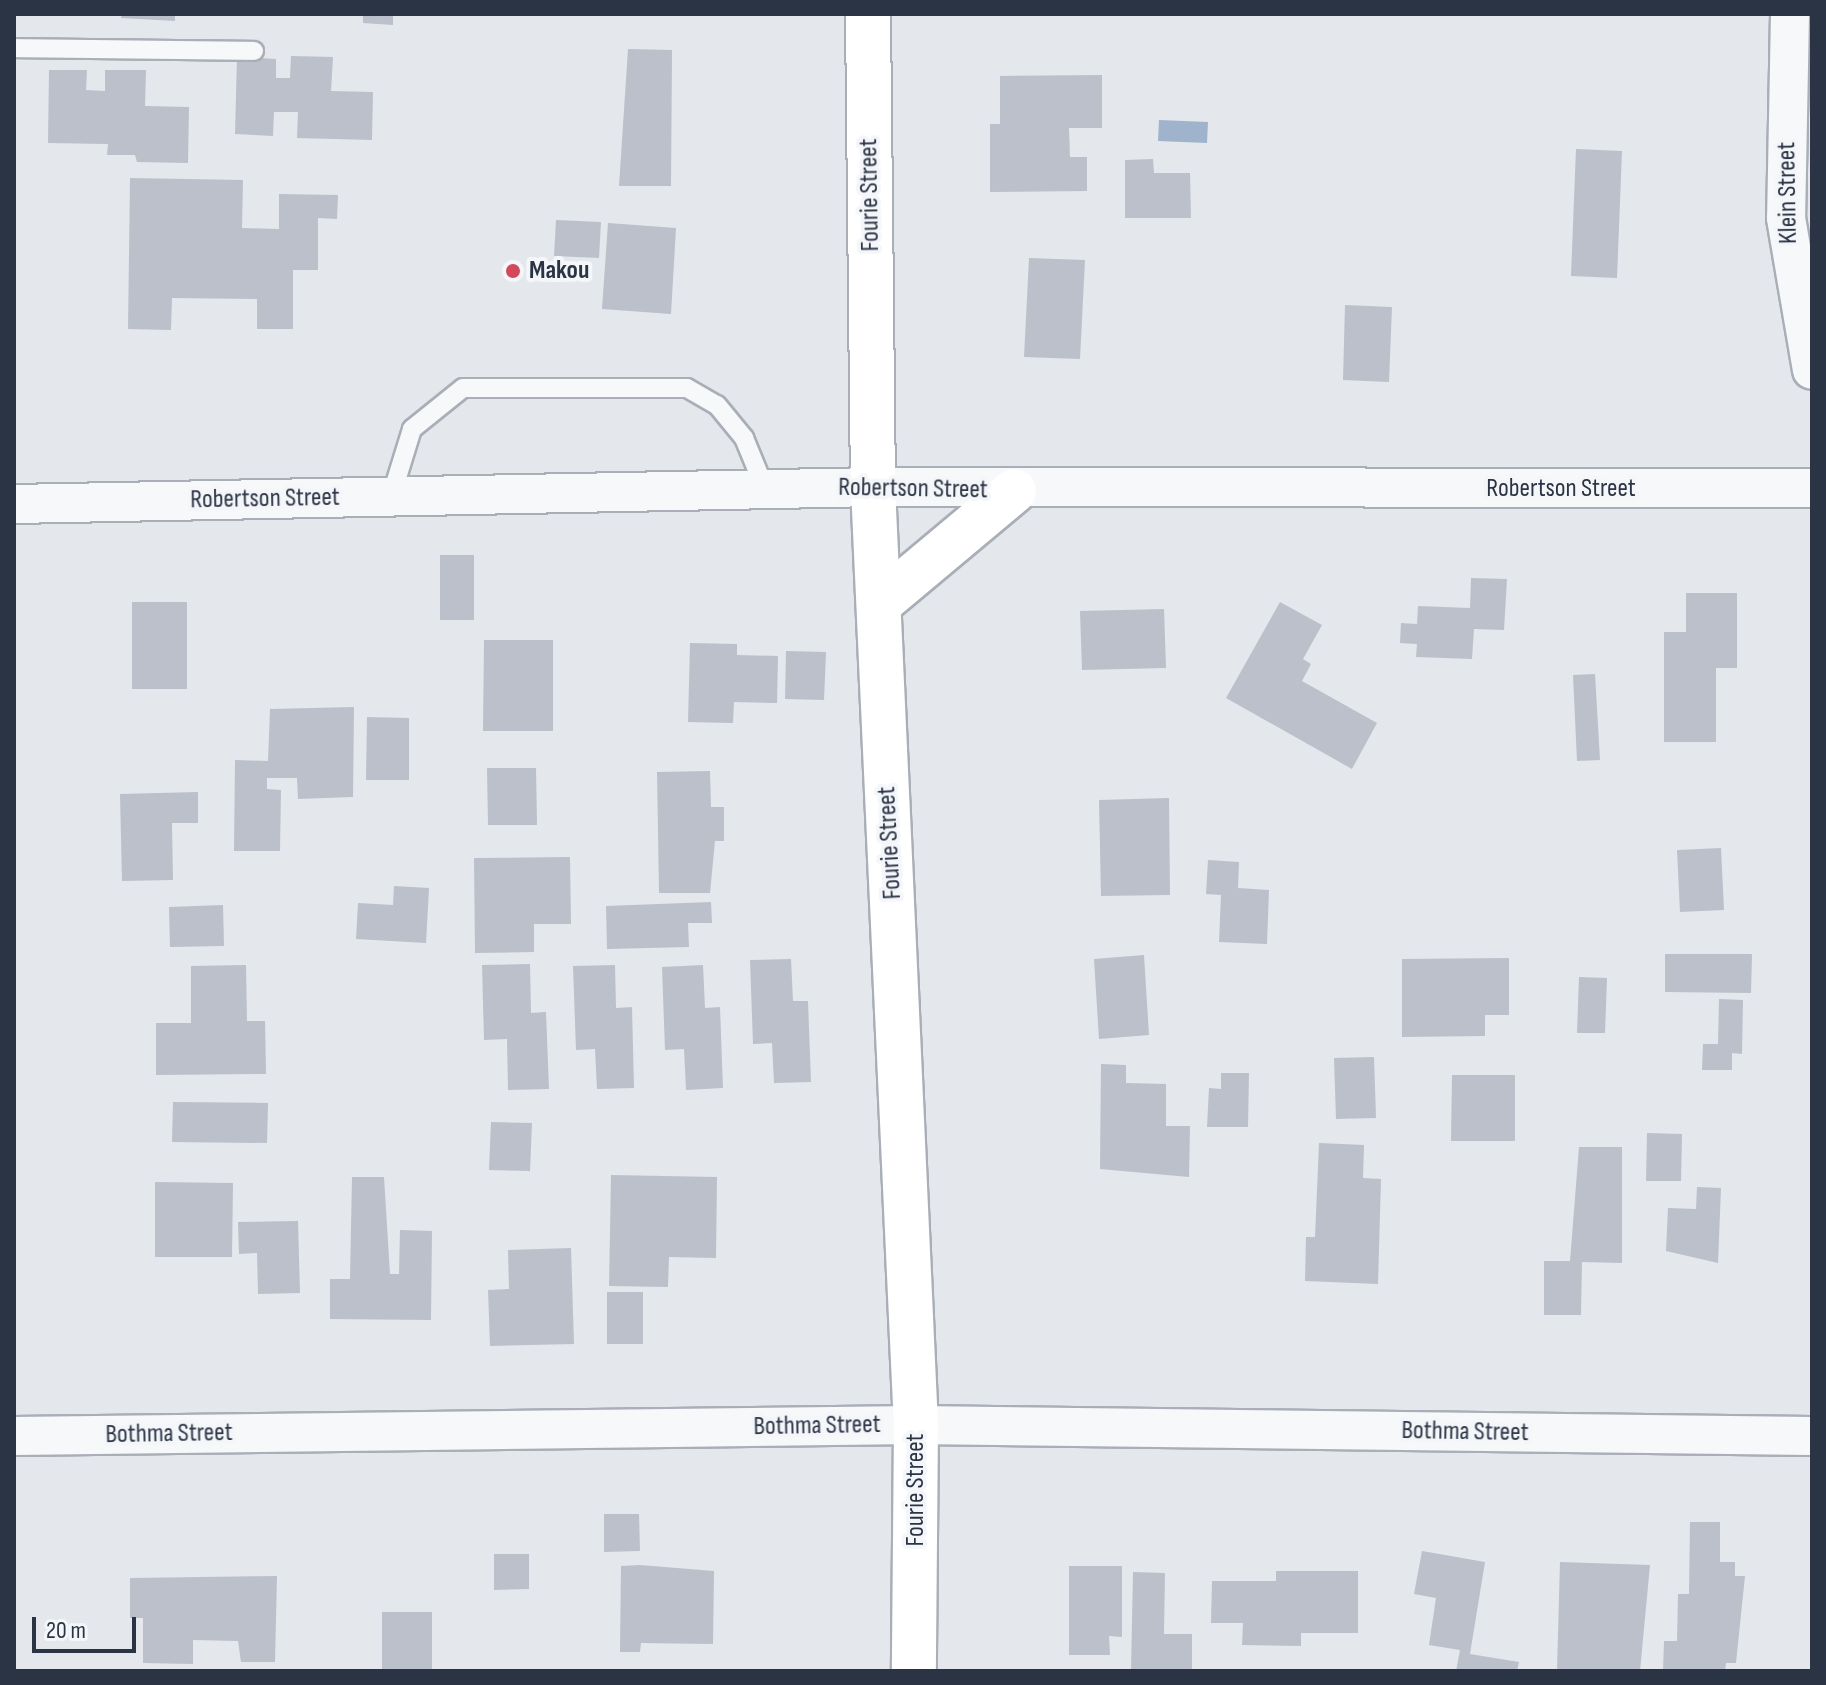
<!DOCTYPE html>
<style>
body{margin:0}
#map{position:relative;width:1826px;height:1685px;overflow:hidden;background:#e4e7ec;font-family:"Sofia Sans Condensed",sans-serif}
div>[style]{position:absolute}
.water>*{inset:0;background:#9fb4cc}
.building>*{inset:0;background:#bbc0ca}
.roads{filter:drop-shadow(2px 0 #a9aeb7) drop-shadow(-2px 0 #a9aeb7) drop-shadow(0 2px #a9aeb7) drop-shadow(0 -2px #a9aeb7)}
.service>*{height:18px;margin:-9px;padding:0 9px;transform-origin:9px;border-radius:9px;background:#f7f8fa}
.minor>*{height:38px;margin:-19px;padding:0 19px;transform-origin:19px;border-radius:19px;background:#f7f8fa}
.trunk>*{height:44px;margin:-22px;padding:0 22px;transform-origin:22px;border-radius:22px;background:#fff}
.dots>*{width:22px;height:22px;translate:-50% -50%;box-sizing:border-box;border:4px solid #f4f6f9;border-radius:50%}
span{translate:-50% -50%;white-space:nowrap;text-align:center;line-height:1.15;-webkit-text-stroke:8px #f4f6f9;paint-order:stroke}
.street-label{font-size:26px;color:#2b3445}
.poi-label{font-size:26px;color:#2b3445;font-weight:700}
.left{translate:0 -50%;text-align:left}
.frame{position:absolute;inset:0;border:16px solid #2b3445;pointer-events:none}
.scale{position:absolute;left:32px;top:1617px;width:104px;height:36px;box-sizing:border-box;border:4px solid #2b3445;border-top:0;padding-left:10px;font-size:24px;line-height:28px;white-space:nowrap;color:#2b3445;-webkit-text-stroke:6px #f4f6f9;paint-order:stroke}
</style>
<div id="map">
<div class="water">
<i style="clip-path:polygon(1159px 120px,1208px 122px,1207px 143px,1158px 141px)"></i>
</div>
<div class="building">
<i style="clip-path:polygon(122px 14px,175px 14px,175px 21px,121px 18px)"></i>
<i style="clip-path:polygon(363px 14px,393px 14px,393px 25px,363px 23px)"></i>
<i style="clip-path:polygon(628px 49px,672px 50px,671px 186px,619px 186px)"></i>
<i style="clip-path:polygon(291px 56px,333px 57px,331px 91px,373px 92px,372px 140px,297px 138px,298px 112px,274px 112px,273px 136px,235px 134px,237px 57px,276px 59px,276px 78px,290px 78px)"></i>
<i style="clip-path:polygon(49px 70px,87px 70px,86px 90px,105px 91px,105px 70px,146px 70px,145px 106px,189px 107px,188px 163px,137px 162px,135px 155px,107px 155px,108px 144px,48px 143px)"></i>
<i style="clip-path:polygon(1102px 75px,1102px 128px,1069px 128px,1070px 157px,1087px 157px,1087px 191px,990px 192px,990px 124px,1000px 124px,1000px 76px)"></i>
<i style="clip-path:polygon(1576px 149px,1622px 151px,1617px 278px,1571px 276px)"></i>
<i style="clip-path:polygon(1153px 159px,1154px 173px,1190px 173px,1191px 218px,1125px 218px,1125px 160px)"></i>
<i style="clip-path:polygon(130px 178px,243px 180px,242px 228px,279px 229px,279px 194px,338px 195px,337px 219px,318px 218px,318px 270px,293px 270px,293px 329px,257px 329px,257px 299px,172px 298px,171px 330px,128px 329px)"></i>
<i style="clip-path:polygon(556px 220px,601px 222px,599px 258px,554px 256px)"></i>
<i style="clip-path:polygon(608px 223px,676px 228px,671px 314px,602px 309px)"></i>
<i style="clip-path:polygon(1029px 258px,1085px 260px,1080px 359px,1024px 357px)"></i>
<i style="clip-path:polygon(1345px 305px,1392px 307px,1389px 382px,1343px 380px)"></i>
<i style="clip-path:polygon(440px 555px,474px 555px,474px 620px,440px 620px)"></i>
<i style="clip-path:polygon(1471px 578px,1507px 579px,1504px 630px,1474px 629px,1472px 659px,1416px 657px,1417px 644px,1400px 643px,1401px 623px,1417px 624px,1418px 606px,1470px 608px)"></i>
<i style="clip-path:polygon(1686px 593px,1737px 593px,1737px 668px,1716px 668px,1716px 742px,1664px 742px,1664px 632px,1686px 632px)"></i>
<i style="clip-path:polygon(132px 602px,187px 602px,187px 689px,132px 689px)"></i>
<i style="clip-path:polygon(1280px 602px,1322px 625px,1303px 659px,1311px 664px,1302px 681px,1377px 723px,1352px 769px,1226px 698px)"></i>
<i style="clip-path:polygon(1164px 609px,1166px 668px,1082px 670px,1080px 611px)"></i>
<i style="clip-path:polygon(484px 640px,553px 640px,553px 731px,483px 731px)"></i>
<i style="clip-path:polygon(690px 643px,737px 644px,737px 655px,778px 656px,777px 703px,734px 702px,733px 723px,688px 722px)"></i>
<i style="clip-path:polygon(786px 651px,826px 652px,824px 700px,785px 699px)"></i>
<i style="clip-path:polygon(1595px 674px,1600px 760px,1577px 761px,1573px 675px)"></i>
<i style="clip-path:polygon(354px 707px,353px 797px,298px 799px,297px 778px,267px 778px,267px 789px,281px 790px,280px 851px,234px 851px,235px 760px,268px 761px,270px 709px)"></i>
<i style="clip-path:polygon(367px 717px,409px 718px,409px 780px,366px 780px)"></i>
<i style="clip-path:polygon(487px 768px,536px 768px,537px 825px,488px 825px)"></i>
<i style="clip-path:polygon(710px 771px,711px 807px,724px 807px,724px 841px,715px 841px,710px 893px,659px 893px,657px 772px)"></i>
<i style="clip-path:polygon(198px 792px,198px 823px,172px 823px,173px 880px,122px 881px,120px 794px)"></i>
<i style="clip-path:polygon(1169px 798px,1170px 895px,1101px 896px,1099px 800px)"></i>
<i style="clip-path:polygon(1721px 848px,1724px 910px,1680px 912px,1677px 850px)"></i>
<i style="clip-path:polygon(570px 857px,571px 924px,534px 924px,534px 952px,475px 953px,474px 858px)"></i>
<i style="clip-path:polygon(1208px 860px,1239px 862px,1238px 888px,1269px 890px,1267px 944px,1219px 942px,1221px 895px,1206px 894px)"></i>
<i style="clip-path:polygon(394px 886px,429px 888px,426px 943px,356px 939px,358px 903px,393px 905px)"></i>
<i style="clip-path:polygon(711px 902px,712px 923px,688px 923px,689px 947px,607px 949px,606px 906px)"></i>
<i style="clip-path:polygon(223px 905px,224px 946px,170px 947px,169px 907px)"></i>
<i style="clip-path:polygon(1665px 954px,1752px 954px,1751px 993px,1665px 992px)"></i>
<i style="clip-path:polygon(1144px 955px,1149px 1035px,1099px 1039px,1094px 959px)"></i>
<i style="clip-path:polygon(1509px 958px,1509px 1015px,1485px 1015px,1485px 1036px,1402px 1037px,1402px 959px)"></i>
<i style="clip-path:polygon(791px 959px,793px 1001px,808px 1001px,811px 1082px,774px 1083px,772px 1043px,753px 1044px,750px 960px)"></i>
<i style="clip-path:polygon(530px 964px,531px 1013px,546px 1012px,549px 1089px,508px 1090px,507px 1039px,484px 1040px,482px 965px)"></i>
<i style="clip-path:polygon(246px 965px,247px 1021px,265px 1021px,266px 1074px,156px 1075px,156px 1023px,191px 1023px,191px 966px)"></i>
<i style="clip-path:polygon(615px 965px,616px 1008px,632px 1007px,634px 1088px,597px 1089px,595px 1049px,576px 1050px,573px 966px)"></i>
<i style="clip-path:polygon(703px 965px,705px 1008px,720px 1007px,723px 1088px,686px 1090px,684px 1049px,665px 1050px,662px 967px)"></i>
<i style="clip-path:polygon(1579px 977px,1607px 978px,1605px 1033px,1577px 1033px)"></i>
<i style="clip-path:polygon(1719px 999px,1743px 1000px,1742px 1054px,1732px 1053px,1732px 1070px,1702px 1070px,1703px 1044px,1718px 1044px)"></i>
<i style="clip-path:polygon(1374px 1057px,1376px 1118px,1336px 1119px,1334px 1058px)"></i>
<i style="clip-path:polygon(1101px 1064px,1126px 1065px,1126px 1083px,1166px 1084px,1166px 1126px,1190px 1126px,1189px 1177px,1100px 1169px)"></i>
<i style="clip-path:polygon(1221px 1073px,1249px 1073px,1248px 1127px,1207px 1127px,1209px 1088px,1221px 1089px)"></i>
<i style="clip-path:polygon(1452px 1075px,1515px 1075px,1515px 1141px,1451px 1141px)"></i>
<i style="clip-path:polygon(173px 1102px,268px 1103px,267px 1143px,172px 1142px)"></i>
<i style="clip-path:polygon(491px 1122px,532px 1123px,530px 1171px,489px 1170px)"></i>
<i style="clip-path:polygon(1647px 1133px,1682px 1134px,1681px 1181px,1646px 1181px)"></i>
<i style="clip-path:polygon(1319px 1143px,1364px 1145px,1363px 1178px,1381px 1179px,1378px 1284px,1305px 1281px,1306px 1237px,1315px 1237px)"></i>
<i style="clip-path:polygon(1579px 1147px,1622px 1147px,1622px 1263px,1582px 1262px,1581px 1315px,1544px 1315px,1544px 1261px,1570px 1261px)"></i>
<i style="clip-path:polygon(611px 1175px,717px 1177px,716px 1258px,669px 1257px,668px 1287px,609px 1286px)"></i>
<i style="clip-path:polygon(352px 1177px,384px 1177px,390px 1274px,399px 1274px,400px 1230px,432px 1231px,431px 1320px,330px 1319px,330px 1279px,350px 1279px)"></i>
<i style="clip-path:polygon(155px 1182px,233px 1183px,232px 1257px,155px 1257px)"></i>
<i style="clip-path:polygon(1697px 1187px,1721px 1188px,1718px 1263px,1666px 1251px,1668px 1208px,1696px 1209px)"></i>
<i style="clip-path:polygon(298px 1221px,300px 1293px,258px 1294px,257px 1253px,239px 1254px,238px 1222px)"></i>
<i style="clip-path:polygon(571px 1248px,574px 1344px,490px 1346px,488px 1290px,509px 1289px,508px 1250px)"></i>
<i style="clip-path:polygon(607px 1292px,643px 1292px,643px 1344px,607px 1344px)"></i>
<i style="clip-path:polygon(604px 1514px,639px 1514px,640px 1551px,604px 1552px)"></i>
<i style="clip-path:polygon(1690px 1522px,1720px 1522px,1720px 1562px,1735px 1562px,1735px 1576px,1745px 1576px,1736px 1663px,1726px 1663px,1725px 1671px,1663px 1671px,1664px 1641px,1677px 1641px,1678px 1594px,1689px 1594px)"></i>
<i style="clip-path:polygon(1422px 1551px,1485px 1562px,1470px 1654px,1519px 1662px,1517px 1671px,1456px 1671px,1460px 1650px,1429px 1645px,1436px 1598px,1414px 1594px)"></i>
<i style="clip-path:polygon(494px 1554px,529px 1554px,529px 1589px,494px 1590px)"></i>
<i style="clip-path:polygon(1560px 1562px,1650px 1565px,1640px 1671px,1557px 1671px)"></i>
<i style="clip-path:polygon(640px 1565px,714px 1571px,713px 1644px,641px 1643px,640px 1652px,620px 1652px,621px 1566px)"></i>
<i style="clip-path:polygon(1069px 1566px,1122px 1566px,1122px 1637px,1109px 1636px,1110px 1655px,1069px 1655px)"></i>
<i style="clip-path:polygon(1276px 1571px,1358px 1571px,1358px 1633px,1301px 1633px,1301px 1646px,1242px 1645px,1243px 1623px,1211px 1623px,1212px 1581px,1276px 1581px)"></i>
<i style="clip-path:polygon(1133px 1572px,1165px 1573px,1164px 1634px,1192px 1634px,1192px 1671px,1131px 1671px)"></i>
<i style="clip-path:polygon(277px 1576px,275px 1662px,241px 1662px,238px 1641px,193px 1640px,193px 1664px,143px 1663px,143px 1618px,130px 1618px,130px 1578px)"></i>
<i style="clip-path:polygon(382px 1612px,432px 1612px,432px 1669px,382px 1669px)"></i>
</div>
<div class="roads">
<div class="service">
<i style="left:14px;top:48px;width:240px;rotate:0.7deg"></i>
<i style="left:391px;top:497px;width:71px;rotate:-72.8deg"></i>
<i style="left:412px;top:429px;width:65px;rotate:-38.8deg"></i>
<i style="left:463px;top:388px;width:224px"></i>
<i style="left:687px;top:388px;width:34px;rotate:30deg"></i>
<i style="left:717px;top:405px;width:43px;rotate:50.7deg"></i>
<i style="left:744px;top:438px;width:55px;rotate:67.6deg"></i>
</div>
<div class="minor">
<i style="left:1790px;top:14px;width:204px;rotate:91.1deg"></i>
<i style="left:1786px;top:218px;width:154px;rotate:80.3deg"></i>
<i style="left:14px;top:504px;width:859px;rotate:-1.13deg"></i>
<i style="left:873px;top:487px;width:939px;rotate:0.06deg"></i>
<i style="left:14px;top:1436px;width:902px;rotate:-0.7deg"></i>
<i style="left:916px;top:1425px;width:896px;rotate:0.7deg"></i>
</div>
<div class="trunk">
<i style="left:868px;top:14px;width:473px;rotate:89.4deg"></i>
<i style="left:873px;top:487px;width:939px;rotate:87.38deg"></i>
<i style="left:916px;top:1425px;width:246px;rotate:90.5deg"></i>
<i style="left:879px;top:604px;width:176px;rotate:-39.9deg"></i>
</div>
</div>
<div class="dots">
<i style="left:513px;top:271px;background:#d1495b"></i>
</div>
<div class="street-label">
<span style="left:1788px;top:193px;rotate:-91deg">Klein Street</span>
<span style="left:870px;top:195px;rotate:-91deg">Fourie Street</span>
<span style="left:913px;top:489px;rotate:1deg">Robertson Street</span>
<span style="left:1561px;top:489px">Robertson Street</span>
<span style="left:265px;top:499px;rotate:-1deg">Robertson Street</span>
<span style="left:890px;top:843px;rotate:-93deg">Fourie Street</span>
<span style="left:817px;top:1426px;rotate:-1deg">Bothma Street</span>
<span style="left:1465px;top:1432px;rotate:1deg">Bothma Street</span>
<span style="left:169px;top:1434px;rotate:-1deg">Bothma Street</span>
<span style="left:916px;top:1490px;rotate:-90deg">Fourie Street</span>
</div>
<div class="poi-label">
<span class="left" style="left:529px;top:271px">Makou</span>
</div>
<div class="frame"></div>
<div class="scale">20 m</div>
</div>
